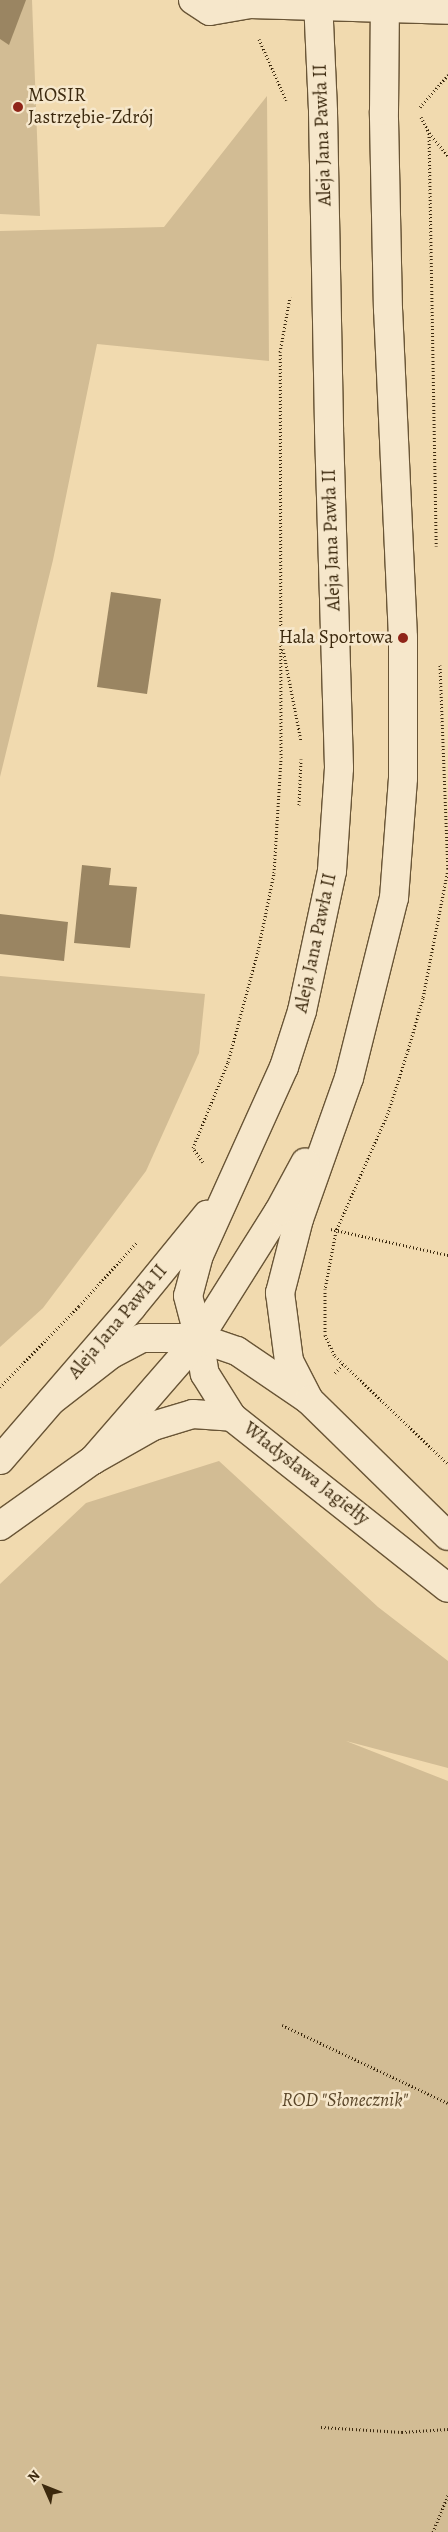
<!DOCTYPE html>
<meta charset="utf-8">
<style>
body{margin:0}
#map{position:relative;width:448px;height:2532px;overflow:hidden;background:#f1daaf;font-family:Alegreya,serif}
div>[style]{position:absolute}
.green>*{inset:0;background:#d2bc94}
.building>*{inset:0;background:#9a8562}
.path>*{height:3px;margin-top:-1.5px;transform-origin:0;background:repeating-linear-gradient(90deg,#3c290e 0 1px,transparent 0 3.5px)}
.roads{filter:drop-shadow(1px 0 #695536) drop-shadow(-1px 0 #695536) drop-shadow(0 1px #695536) drop-shadow(0 -1px #695536)}
.street>*{height:28px;margin:-14px;padding:0 14px;transform-origin:14px;border-radius:14px;background:#f6e7cb}
.secondary>*{height:28px;margin:-14px;padding:0 14px;transform-origin:14px;border-radius:14px;background:#f6e7cb}
.dots>*{width:14px;height:14px;translate:-50% -50%;box-sizing:border-box;border:2px solid #f6e7cb;border-radius:50%}
span{translate:-50% -50%;white-space:nowrap;text-align:center;line-height:1.15;-webkit-text-stroke:5px #f6e7cb;paint-order:stroke}
.poi-label{font-size:19px;color:#3c290e}
.left{translate:0 -50%;text-align:left}
.right{translate:-100% -50%;text-align:right}
.street-label{font-size:19px;color:#3c290e}
.park-label{font-size:19px;color:#5a4629;font-style:italic}
.north{position:absolute;left:20px;top:2462px;width:50px;height:50px;-webkit-text-stroke:4px #f6e7cb;paint-order:stroke;rotate:314deg;font-size:14px;font-weight:700;line-height:20px;text-align:center;color:#3c290e}
.north::after{content:'';display:block;margin:auto;width:18px;height:22px;background:#3c290e;clip-path:polygon(50% 0,100% 100%,50% 72%,0 100%)}
</style>
<div id="map">
<div class="green">
<i style="clip-path:polygon(0 0,32px 0,40px 216px,0 214px)"></i>
<i style="clip-path:polygon(267px 96px,269px 361px,97px 344px,53px 560px,0 777px,0 231px,164px 227px)"></i>
<i style="clip-path:polygon(0 976px,205px 994px,199px 1053px,146px 1171px,43px 1308px,0 1347px)"></i>
<i style="clip-path:polygon(219px 1461px,378px 1607px,448px 1661px,448px 1768px,346px 1741px,448px 1781px,448px 2532px,0 2532px,0 1584px,86px 1503px)"></i>
</div>
<div class="building">
<i style="clip-path:polygon(0 0,26px 0,9px 45px,0 39px)"></i>
<i style="clip-path:polygon(111px 592px,161px 599px,147px 694px,97px 687px)"></i>
<i style="clip-path:polygon(82px 865px,111px 868px,109px 885px,137px 887px,130px 948px,74px 943px)"></i>
<i style="clip-path:polygon(0 914px,68px 922px,64px 961px,0 954px)"></i>
</div>
<div class="path">
<i style="left:259px;top:39px;width:67px;rotate:66.1deg"></i>
<i style="left:420px;top:107px;width:43px;rotate:-48.8deg"></i>
<i style="left:421px;top:117px;width:18px;rotate:63deg"></i>
<i style="left:429px;top:133px;width:413px;rotate:89deg"></i>
<i style="left:429px;top:133px;width:30px;rotate:50deg"></i>
<i style="left:283px;top:649px;width:94px;rotate:78.9deg"></i>
<i style="left:440px;top:665px;width:204px;rotate:87.8deg"></i>
<i style="left:448px;top:869px;width:131px;rotate:101deg"></i>
<i style="left:423px;top:998px;width:54px;rotate:106.1deg"></i>
<i style="left:408px;top:1050px;width:66px;rotate:107.6deg"></i>
<i style="left:388px;top:1113px;width:129px;rotate:113.8deg"></i>
<i style="left:336px;top:1231px;width:59px;rotate:100.7deg"></i>
<i style="left:325px;top:1289px;width:46px;rotate:90deg"></i>
<i style="left:325px;top:1335px;width:23px;rotate:65deg"></i>
<i style="left:335px;top:1356px;width:156px;rotate:43.7deg"></i>
<i style="left:299px;top:805px;width:46px;rotate:-87.5deg"></i>
<i style="left:203px;top:1162px;width:17px;rotate:-126deg"></i>
<i style="left:193px;top:1148px;width:93px;rotate:-67.9deg"></i>
<i style="left:228px;top:1062px;width:115px;rotate:-74.9deg"></i>
<i style="left:258px;top:951px;width:80px;rotate:-78.4deg"></i>
<i style="left:274px;top:873px;width:115px;rotate:-86.5deg"></i>
<i style="left:281px;top:758px;width:406px;rotate:-90.1deg"></i>
<i style="left:280px;top:352px;width:56px;rotate:-79.7deg"></i>
<i style="left:331px;top:1229px;width:120px;rotate:12.5deg"></i>
<i style="left:335px;top:1373px;width:12px;rotate:-48deg"></i>
<i style="left:0;top:1387px;width:113px;rotate:-45.7deg"></i>
<i style="left:79px;top:1306px;width:86px;rotate:-47.8deg"></i>
<i style="left:282px;top:2025px;width:183px;rotate:25.2deg"></i>
<i style="left:321px;top:2427px;width:81px;rotate:3.5deg"></i>
<i style="left:402px;top:2432px;width:46px;rotate:-3.7deg"></i>
<i style="left:433px;top:2532px;width:40px;rotate:-68deg"></i>
</div>
<div class="roads">
<div class="street">
<i style="left:193px;top:0;width:20px;rotate:33deg"></i>
<i style="left:210px;top:11px;width:41px;rotate:-9.9deg"></i>
<i style="left:250px;top:4px;width:198px;rotate:1.7deg"></i>
</div>
<div class="secondary">
<i style="left:318px;top:0;width:112px;rotate:87.4deg"></i>
<i style="left:323px;top:112px;width:318px;rotate:88.9deg"></i>
<i style="left:329px;top:430px;width:338px;rotate:88.3deg"></i>
<i style="left:339px;top:768px;width:103px;rotate:93.9deg"></i>
<i style="left:332px;top:871px;width:143px;rotate:102.1deg"></i>
<i style="left:302px;top:1011px;width:59px;rotate:107.8deg"></i>
<i style="left:284px;top:1067px;width:206px;rotate:114.3deg"></i>
<i style="left:199px;top:1255px;width:42px;rotate:105deg"></i>
<i style="left:188px;top:1296px;width:43px;rotate:75.3deg"></i>
<i style="left:199px;top:1338px;width:36px;rotate:81deg"></i>
<i style="left:205px;top:1374px;width:51px;rotate:57.9deg"></i>
<i style="left:232px;top:1417px;width:275px;rotate:38.4deg"></i>
<i style="left:309px;top:1400px;width:44px;rotate:-117.1deg"></i>
<i style="left:289px;top:1361px;width:69px;rotate:-97.5deg"></i>
<i style="left:280px;top:1293px;width:76px;rotate:-75.6deg"></i>
<i style="left:299px;top:1219px;width:150px;rotate:-70.5deg"></i>
<i style="left:349px;top:1078px;width:186px;rotate:-76deg"></i>
<i style="left:394px;top:898px;width:120px;rotate:-85.7deg"></i>
<i style="left:403px;top:778px;width:140px;rotate:-90deg"></i>
<i style="left:403px;top:638px;width:328px;rotate:-92.6deg"></i>
<i style="left:388px;top:310px;width:199px;rotate:-91.2deg"></i>
<i style="left:384px;top:111px;width:111px;rotate:-89.5deg"></i>
<i style="left:51px;top:1401px;width:75px;rotate:-37.9deg"></i>
<i style="left:110px;top:1355px;width:36px;rotate:-28deg"></i>
<i style="left:142px;top:1338px;width:57px"></i>
<i style="left:199px;top:1338px;width:40px;rotate:18.9deg"></i>
<i style="left:237px;top:1351px;width:87px;rotate:34.2deg"></i>
<i style="left:309px;top:1400px;width:194px;rotate:44.4deg"></i>
<i style="left:0;top:1460px;width:202px;rotate:-49.2deg"></i>
<i style="left:132px;top:1307px;width:119px;rotate:-50.8deg"></i>
<i style="left:93px;top:1460px;width:162px;rotate:-49deg"></i>
<i style="left:199px;top:1338px;width:150px;rotate:-57.8deg"></i>
<i style="left:279px;top:1211px;width:55px;rotate:-61.6deg"></i>
<i style="left:0;top:1526px;width:114px;rotate:-35.4deg"></i>
<i style="left:93px;top:1460px;width:69px;rotate:-29.5deg"></i>
<i style="left:153px;top:1426px;width:42px;rotate:-16.7deg"></i>
<i style="left:193px;top:1414px;width:39px;rotate:4deg"></i>
</div>
</div>
<div class="dots">
<i style="left:18px;top:107px;background:#8f2418"></i>
<i style="left:403px;top:638px;background:#8f2418"></i>
</div>
<div class="poi-label">
<span class="left" style="left:28px;top:107px">MOSIR<br>Jastrzębie-Zdrój</span>
<span class="right" style="left:393px;top:638px">Hala Sportowa</span>
</div>
<div class="street-label">
<span style="left:323px;top:135px;rotate:-92deg">Aleja Jana Pawła II</span>
<span style="left:332px;top:540px;rotate:-92deg">Aleja Jana Pawła II</span>
<span style="left:316px;top:943px;rotate:-78deg">Aleja Jana Pawła II</span>
<span style="left:118px;top:1322px;rotate:-50deg">Aleja Jana Pawła II</span>
<span style="left:306px;top:1474px;rotate:38deg">Władysława Jagiełły</span>
</div>
<div class="park-label">
<span style="left:345px;top:2101px">ROD "Słonecznik"</span>
</div>
<div class="north">N</div>
</div>
